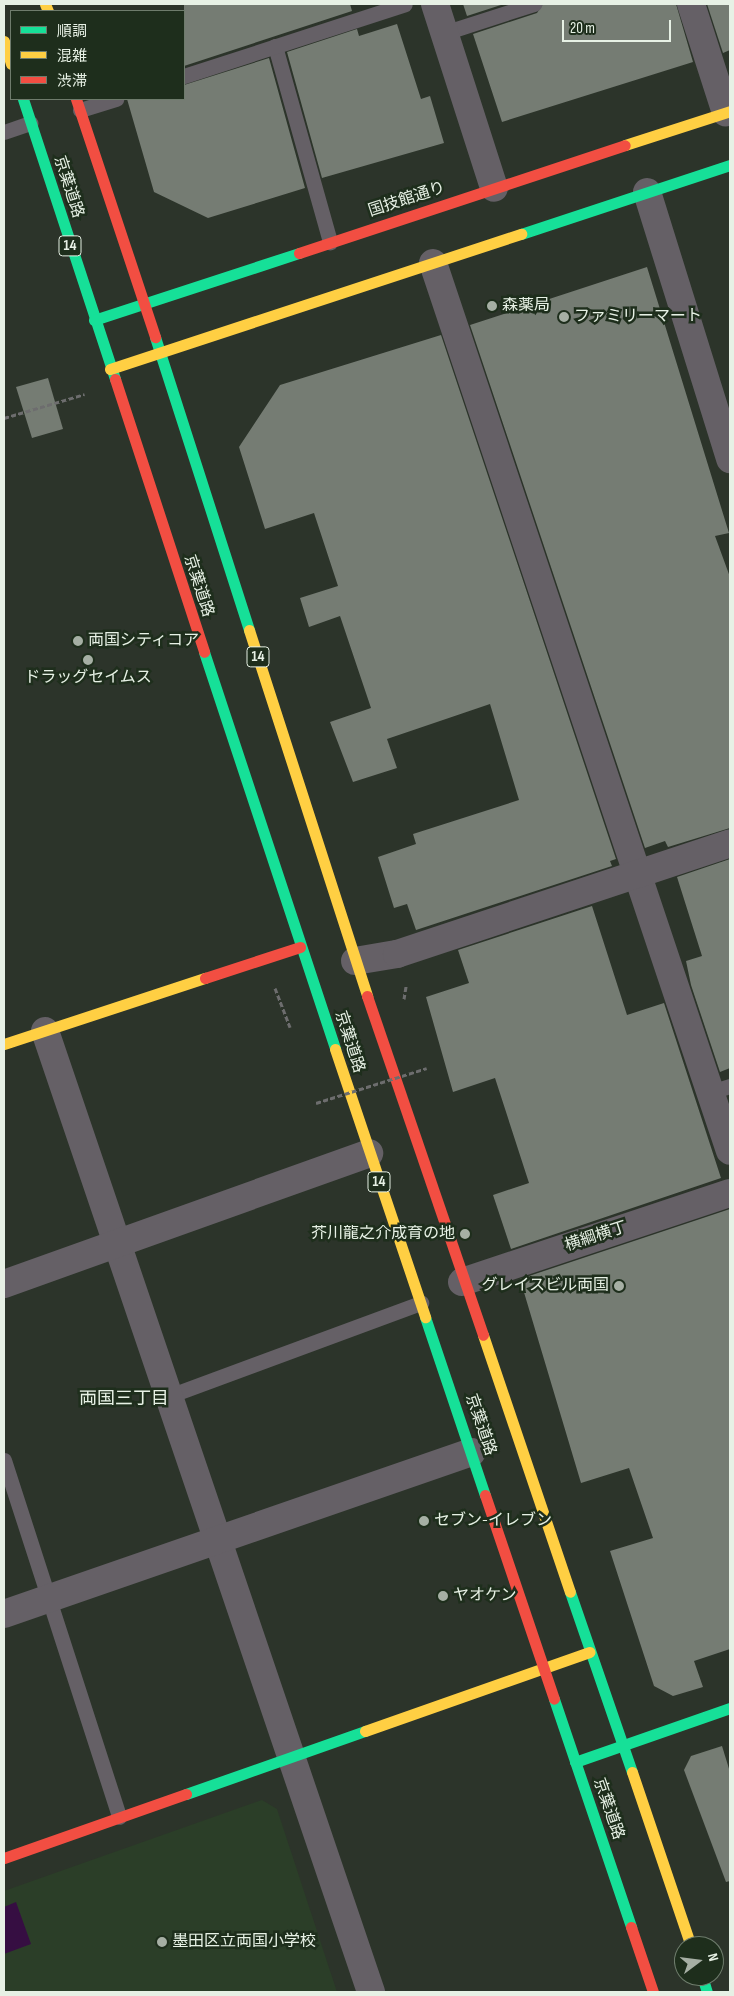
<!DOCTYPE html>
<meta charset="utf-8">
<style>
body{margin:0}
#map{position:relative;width:734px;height:1996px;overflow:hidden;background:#2c342a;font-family:"Sofia Sans Condensed","Noto Sans JP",sans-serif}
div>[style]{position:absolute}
.built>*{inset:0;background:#2b3e28}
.water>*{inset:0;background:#360e42}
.building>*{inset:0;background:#757c73}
.path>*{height:3px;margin-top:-1.5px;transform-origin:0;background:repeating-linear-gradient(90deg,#6d6d6e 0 5px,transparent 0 7.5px)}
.lane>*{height:15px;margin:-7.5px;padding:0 7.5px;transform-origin:7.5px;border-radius:7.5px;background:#656066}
.street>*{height:28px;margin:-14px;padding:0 14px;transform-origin:14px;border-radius:14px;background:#656066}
.fast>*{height:11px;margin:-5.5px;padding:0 5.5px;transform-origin:5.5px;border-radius:5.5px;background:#16e098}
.slow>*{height:11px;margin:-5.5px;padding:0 5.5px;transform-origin:5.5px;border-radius:5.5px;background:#ffcf43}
.jam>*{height:11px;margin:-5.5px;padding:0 5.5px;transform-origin:5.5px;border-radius:5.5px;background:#f24e42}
.path-bridge>*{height:3px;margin-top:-1.5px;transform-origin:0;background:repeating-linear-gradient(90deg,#6d6d6e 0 5px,transparent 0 7.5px)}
.dots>*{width:14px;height:14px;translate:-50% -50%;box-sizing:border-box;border:2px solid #1e2e1c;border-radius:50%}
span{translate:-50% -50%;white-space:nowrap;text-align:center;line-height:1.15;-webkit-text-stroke:5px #1e2e1c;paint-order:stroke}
.shield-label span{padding:1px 4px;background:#1e2e1c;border:1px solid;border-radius:4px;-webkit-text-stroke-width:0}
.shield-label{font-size:15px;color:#e7f1e5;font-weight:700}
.street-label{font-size:16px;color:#e7f1e5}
.poi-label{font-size:16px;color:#e7f1e5}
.left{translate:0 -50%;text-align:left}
.right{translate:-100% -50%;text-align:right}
.neighbourhood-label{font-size:18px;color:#e7f1e5}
.frame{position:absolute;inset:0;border:5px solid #e7f1e5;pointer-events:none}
.legend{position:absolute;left:10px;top:10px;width:175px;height:90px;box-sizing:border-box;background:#1e2e1c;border:1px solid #6e7c6c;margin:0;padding:6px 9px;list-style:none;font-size:15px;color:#e7f1e5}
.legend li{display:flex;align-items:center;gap:10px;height:25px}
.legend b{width:25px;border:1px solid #6e7c6c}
.north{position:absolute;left:674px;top:1936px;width:50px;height:50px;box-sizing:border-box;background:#1e2e1c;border:1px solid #6e7c6c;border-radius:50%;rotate:75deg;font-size:14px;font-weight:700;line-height:20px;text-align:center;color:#e7f1e5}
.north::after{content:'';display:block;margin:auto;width:18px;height:22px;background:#a6afa4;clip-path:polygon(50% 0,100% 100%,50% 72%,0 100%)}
.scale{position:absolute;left:562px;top:20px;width:109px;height:22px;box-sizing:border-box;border:2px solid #e7f1e5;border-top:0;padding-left:6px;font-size:15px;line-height:18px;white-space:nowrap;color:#e7f1e5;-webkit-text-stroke:4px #1e2e1c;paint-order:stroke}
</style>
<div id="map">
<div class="built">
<i style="clip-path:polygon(262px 1800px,277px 1809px,337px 1992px,4px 1992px,4px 1891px)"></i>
</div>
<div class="water">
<i style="clip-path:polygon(16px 1902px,31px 1944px,4px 1954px,4px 1907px)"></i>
</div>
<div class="building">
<i style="clip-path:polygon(184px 4px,350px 4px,352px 11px,184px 66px)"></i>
<i style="clip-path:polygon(463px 4px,504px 4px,467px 16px)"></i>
<i style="clip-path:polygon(543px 4px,676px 4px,693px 62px,502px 122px,473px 34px,537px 13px)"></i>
<i style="clip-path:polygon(707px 4px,730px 4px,730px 50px,723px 53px)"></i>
<i style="clip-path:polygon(397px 24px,421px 99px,430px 96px,444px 143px,322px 178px,287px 52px,357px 29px,359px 36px)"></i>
<i style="clip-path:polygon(269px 58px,305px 188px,208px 218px,154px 192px,127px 99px,184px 99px,184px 85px)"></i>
<i style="clip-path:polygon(647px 267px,729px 533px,715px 536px,730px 577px,730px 828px,668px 847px,665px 841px,645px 848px,470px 325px)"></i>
<i style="clip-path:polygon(441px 335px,616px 859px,610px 861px,612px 866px,416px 930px,407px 904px,394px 908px,378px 857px,416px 844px,413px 834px,519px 800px,490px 704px,387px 739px,397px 768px,353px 782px,330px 722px,371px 708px,340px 616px,309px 627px,300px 598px,338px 586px,314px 513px,265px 529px,239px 447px,280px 385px)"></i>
<i style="clip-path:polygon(48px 378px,63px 429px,32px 438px,16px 387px)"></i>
<i style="clip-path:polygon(730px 859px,730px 1068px,720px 1072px,691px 985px,686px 961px,702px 956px,677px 877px)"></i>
<i style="clip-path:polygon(592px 906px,627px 1015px,664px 1003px,721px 1178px,511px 1249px,493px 1195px,529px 1183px,495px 1078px,453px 1092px,426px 997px,469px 983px,458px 950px)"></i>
<i style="clip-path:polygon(730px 1209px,730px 1649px,694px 1661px,703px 1687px,673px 1696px,654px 1686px,610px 1551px,653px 1538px,629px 1468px,581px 1483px,520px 1279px)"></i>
<i style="clip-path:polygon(722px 1746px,730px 1772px,730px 1881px,726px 1882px,684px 1770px,691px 1756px)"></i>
</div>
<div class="path">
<i style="left:4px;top:418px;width:84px;rotate:-16.5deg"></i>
<i style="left:275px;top:988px;width:42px;rotate:69deg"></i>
<i style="left:404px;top:999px;width:13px;rotate:-81deg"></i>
</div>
<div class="lane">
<i style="left:444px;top:33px;width:95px;rotate:-17.9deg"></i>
<i style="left:275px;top:46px;width:204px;rotate:74.3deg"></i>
<i style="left:184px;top:76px;width:232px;rotate:-18deg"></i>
<i style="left:80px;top:110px;width:38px;rotate:-17deg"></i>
<i style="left:4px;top:132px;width:28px;rotate:-19deg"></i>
<i style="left:711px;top:1092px;width:20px;rotate:-18deg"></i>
<i style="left:169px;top:1396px;width:269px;rotate:-20.3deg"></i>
<i style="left:4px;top:1460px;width:375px;rotate:72.1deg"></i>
</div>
<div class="street">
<i style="left:435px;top:4px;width:193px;rotate:72.2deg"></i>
<i style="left:691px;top:4px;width:114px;rotate:72.2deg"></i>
<i style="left:647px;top:192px;width:280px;rotate:72.7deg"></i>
<i style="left:433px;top:263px;width:936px;rotate:71.51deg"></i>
<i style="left:355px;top:961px;width:43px;rotate:-9.5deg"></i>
<i style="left:397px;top:954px;width:351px;rotate:-18.4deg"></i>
<i style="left:45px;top:1031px;width:1015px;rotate:71.26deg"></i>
<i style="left:462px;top:1282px;width:282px;rotate:-18.4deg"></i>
<i style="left:4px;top:1284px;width:388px;rotate:-19.7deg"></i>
<i style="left:4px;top:1614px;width:495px;rotate:-19.1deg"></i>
</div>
<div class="fast">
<i style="left:23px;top:99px;width:295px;rotate:71.8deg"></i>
<i style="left:521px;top:234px;width:220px;rotate:-18.3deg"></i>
<i style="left:94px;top:320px;width:216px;rotate:-18.1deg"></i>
<i style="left:155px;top:337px;width:308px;rotate:72.2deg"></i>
<i style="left:204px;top:652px;width:418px;rotate:71.7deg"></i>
<i style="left:425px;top:1317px;width:188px;rotate:71.4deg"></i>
<i style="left:570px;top:1592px;width:190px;rotate:71deg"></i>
<i style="left:554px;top:1699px;width:241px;rotate:71.3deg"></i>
<i style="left:575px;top:1762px;width:164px;rotate:-19.2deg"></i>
<i style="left:186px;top:1794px;width:190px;rotate:-19.4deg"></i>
<i style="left:702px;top:1976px;width:17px;rotate:73deg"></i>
</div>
<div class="slow">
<i style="left:45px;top:4px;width:8px;rotate:67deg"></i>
<i style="left:4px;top:41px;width:24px;rotate:73deg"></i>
<i style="left:625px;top:145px;width:110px;rotate:-17.9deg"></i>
<i style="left:110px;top:369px;width:433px;rotate:-18.2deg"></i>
<i style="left:249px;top:630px;width:385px;rotate:72.1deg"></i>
<i style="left:4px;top:1044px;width:212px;rotate:-18.2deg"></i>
<i style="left:335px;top:1049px;width:283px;rotate:71.4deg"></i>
<i style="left:483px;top:1335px;width:271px;rotate:71.3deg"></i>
<i style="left:365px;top:1731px;width:238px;rotate:-19.4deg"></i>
<i style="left:632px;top:1772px;width:184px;rotate:71.3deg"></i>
</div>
<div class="jam">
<i style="left:76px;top:99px;width:251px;rotate:71.6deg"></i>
<i style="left:299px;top:253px;width:343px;rotate:-18.3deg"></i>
<i style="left:115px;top:379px;width:287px;rotate:71.9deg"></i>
<i style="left:205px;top:978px;width:100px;rotate:-18.1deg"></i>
<i style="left:367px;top:996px;width:358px;rotate:71.1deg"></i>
<i style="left:485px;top:1495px;width:215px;rotate:71.3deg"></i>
<i style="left:4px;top:1858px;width:193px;rotate:-19.4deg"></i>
<i style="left:631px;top:1927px;width:69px;rotate:71.3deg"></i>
</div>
<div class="path-bridge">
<i style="left:316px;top:1103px;width:116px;rotate:-17.5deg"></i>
</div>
<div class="dots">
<i style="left:492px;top:306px;background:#a6afa4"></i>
<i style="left:564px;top:317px;background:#a6afa4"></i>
<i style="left:78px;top:641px;background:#a6afa4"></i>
<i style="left:88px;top:660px;background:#a6afa4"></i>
<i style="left:465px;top:1234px;background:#a6afa4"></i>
<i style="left:619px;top:1286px;background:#a6afa4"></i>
<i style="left:424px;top:1521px;background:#a6afa4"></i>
<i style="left:443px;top:1596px;background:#a6afa4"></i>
<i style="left:162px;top:1942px;background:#a6afa4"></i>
</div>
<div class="shield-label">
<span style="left:70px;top:246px">14</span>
<span style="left:258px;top:657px">14</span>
<span style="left:379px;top:1182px">14</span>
</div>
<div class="street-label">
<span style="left:68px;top:187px;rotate:72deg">京葉道路</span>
<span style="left:407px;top:200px;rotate:-18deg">国技館通り</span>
<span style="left:198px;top:586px;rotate:72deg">京葉道路</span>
<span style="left:349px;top:1042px;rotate:72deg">京葉道路</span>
<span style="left:596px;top:1237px;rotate:-18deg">横綱横丁</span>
<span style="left:480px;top:1425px;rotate:71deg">京葉道路</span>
<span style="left:608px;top:1809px;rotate:71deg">京葉道路</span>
</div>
<div class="poi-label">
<span class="left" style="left:502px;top:306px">森薬局</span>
<span class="left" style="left:574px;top:317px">ファミリーマート</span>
<span class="left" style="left:88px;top:641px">両国シティコア</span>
<span style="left:88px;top:678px">ドラッグセイムス</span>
<span class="right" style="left:455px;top:1234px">芥川龍之介成育の地</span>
<span class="right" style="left:609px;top:1286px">グレイスビル両国</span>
<span class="left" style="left:434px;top:1521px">セブン-イレブン</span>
<span class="left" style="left:453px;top:1596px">ヤオケン</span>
<span class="left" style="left:172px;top:1942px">墨田区立両国小学校</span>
</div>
<div class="neighbourhood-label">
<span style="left:124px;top:1399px">両国三丁目</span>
</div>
<div class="frame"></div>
<ul class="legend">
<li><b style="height:6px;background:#16e098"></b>順調</li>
<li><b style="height:6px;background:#ffcf43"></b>混雑</li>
<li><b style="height:6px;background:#f24e42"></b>渋滞</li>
</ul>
<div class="north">N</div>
<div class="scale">20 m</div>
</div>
